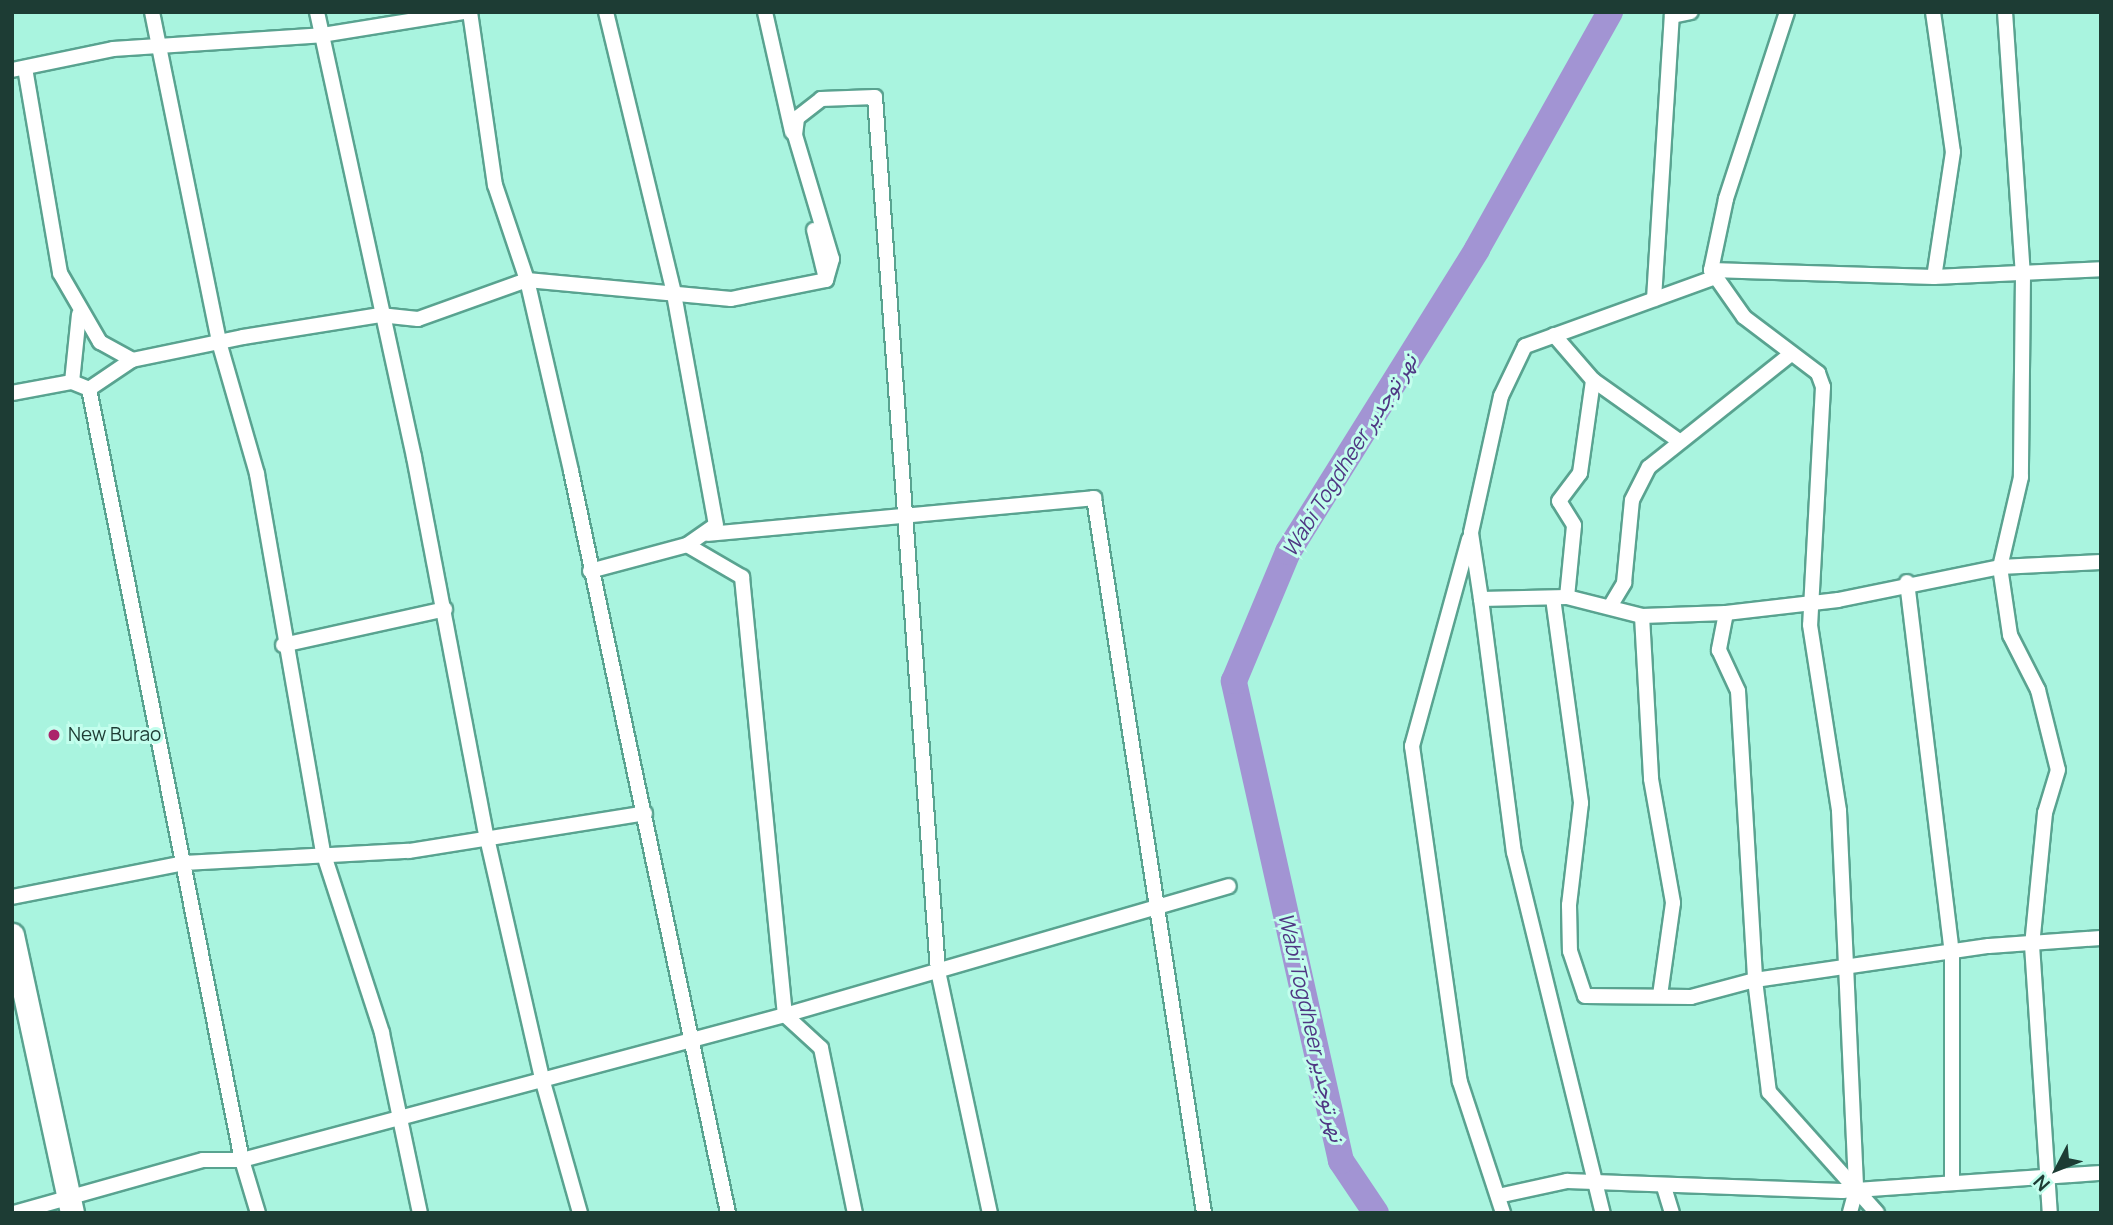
<!DOCTYPE html>
<meta charset="utf-8">
<style>
body{margin:0}
#map{position:relative;width:2113px;height:1225px;overflow:hidden;background:#a9f4df;font-family:Manrope,Vazirmatn,sans-serif}
div>[style]{position:absolute}
.river>*{height:26px;margin:-13px;padding:0 13px;transform-origin:13px;border-radius:13px;background:#a294d3}
.roads{filter:drop-shadow(2px 0 #59a390) drop-shadow(-2px 0 #59a390) drop-shadow(0 2px #59a390) drop-shadow(0 -2px #59a390)}
.minor>*{height:14px;margin:-7px;padding:0 7px;transform-origin:7px;border-radius:7px;background:#fff}
.trunk>*{height:23px;margin:-11.5px;padding:0 11.5px;transform-origin:11.5px;border-radius:11.5px;background:#fff}
.dots>*{width:19px;height:19px;translate:-50% -50%;box-sizing:border-box;border:4px solid #c3feed;border-radius:50%}
span{translate:-50% -50%;white-space:nowrap;text-align:center;line-height:1.15;-webkit-text-stroke:6px #c3feed;paint-order:stroke}
.poi-label{font-size:19px;color:#1d3c34}
.left{translate:0 -50%;text-align:left}
.water-label{font-size:21px;color:#4f3783;font-style:italic}
.frame{position:absolute;inset:0;border:14px solid #1d3c34;pointer-events:none}
.north{position:absolute;left:2022px;top:1134px;width:70px;height:70px;-webkit-text-stroke:5px #c3feed;paint-order:stroke;rotate:228deg;font-size:19px;font-weight:700;line-height:28px;text-align:center;color:#1d3c34}
.north::after{content:'';display:block;margin:auto;width:24px;height:32px;background:#1d3c34;clip-path:polygon(50% 0,100% 100%,50% 72%,0 100%)}
</style>
<div id="map">
<div class="river">
<i style="left:1376px;top:1213px;width:63px;rotate:-123.9deg"></i>
<i style="left:1341px;top:1161px;width:492px;rotate:-102.6deg"></i>
<i style="left:1234px;top:681px;width:140px;rotate:-67.3deg"></i>
<i style="left:1288px;top:552px;width:357px;rotate:-58deg"></i>
<i style="left:1477px;top:249px;width:272px;rotate:-60.7deg"></i>
</div>
<div class="roads">
<div class="minor">
<i style="left:152px;top:12px;width:337px;rotate:78.5deg"></i>
<i style="left:219px;top:342px;width:137px;rotate:73.9deg"></i>
<i style="left:257px;top:474px;width:384px;rotate:80.1deg"></i>
<i style="left:323px;top:852px;width:190px;rotate:71.9deg"></i>
<i style="left:382px;top:1033px;width:184px;rotate:78.1deg"></i>
<i style="left:317px;top:12px;width:455px;rotate:77.7deg"></i>
<i style="left:414px;top:457px;width:388px;rotate:79.2deg"></i>
<i style="left:487px;top:838px;width:250px;rotate:77.1deg"></i>
<i style="left:543px;top:1082px;width:136px;rotate:74.2deg"></i>
<i style="left:470px;top:12px;width:175px;rotate:81.8deg"></i>
<i style="left:495px;top:185px;width:100px;rotate:71.4deg"></i>
<i style="left:527px;top:280px;width:196px;rotate:77deg"></i>
<i style="left:571px;top:471px;width:758px;rotate:78.05deg"></i>
<i style="left:765px;top:12px;width:123px;rotate:77.3deg"></i>
<i style="left:1787px;top:12px;width:197px;rotate:108.1deg"></i>
<i style="left:1726px;top:199px;width:73px;rotate:101.9deg"></i>
<i style="left:1711px;top:270px;width:223px;rotate:1.8deg"></i>
<i style="left:1934px;top:277px;width:167px;rotate:-2.7deg"></i>
<i style="left:1933px;top:12px;width:141px;rotate:81.9deg"></i>
<i style="left:1953px;top:152px;width:126px;rotate:98.6deg"></i>
<i style="left:2005px;top:12px;width:264px;rotate:86.1deg"></i>
<i style="left:2023px;top:275px;width:202px;rotate:90.6deg"></i>
<i style="left:2021px;top:477px;width:92px;rotate:103.1deg"></i>
<i style="left:2000px;top:567px;width:69px;rotate:81.6deg"></i>
<i style="left:2010px;top:635px;width:62px;rotate:63deg"></i>
<i style="left:2038px;top:690px;width:82px;rotate:76deg"></i>
<i style="left:2058px;top:770px;width:45px;rotate:106.8deg"></i>
<i style="left:2045px;top:813px;width:133px;rotate:95.6deg"></i>
<i style="left:2032px;top:945px;width:269px;rotate:86.2deg"></i>
<i style="left:1672px;top:16px;width:19px;rotate:-12deg"></i>
<i style="left:25px;top:68px;width:208px;rotate:80.3deg"></i>
<i style="left:60px;top:273px;width:80px;rotate:59.9deg"></i>
<i style="left:100px;top:342px;width:37px;rotate:29deg"></i>
<i style="left:12px;top:70px;width:103px;rotate:-11.7deg"></i>
<i style="left:113px;top:49px;width:209px;rotate:-3.8deg"></i>
<i style="left:322px;top:35px;width:144px;rotate:-9.2deg"></i>
<i style="left:814px;top:230px;width:50px;rotate:76.2deg"></i>
<i style="left:1711px;top:270px;width:57px;rotate:54.9deg"></i>
<i style="left:1744px;top:317px;width:93px;rotate:37.1deg"></i>
<i style="left:1818px;top:373px;width:15px;rotate:70deg"></i>
<i style="left:1823px;top:387px;width:238px;rotate:93.1deg"></i>
<i style="left:1810px;top:625px;width:188px;rotate:81.1deg"></i>
<i style="left:1839px;top:811px;width:379px;rotate:87.4deg"></i>
<i style="left:1856px;top:1190px;width:24px;rotate:105deg"></i>
<i style="left:1713px;top:278px;width:200px;rotate:160.1deg"></i>
<i style="left:1525px;top:346px;width:55px;rotate:115.6deg"></i>
<i style="left:1501px;top:396px;width:140px;rotate:102.4deg"></i>
<i style="left:1471px;top:533px;width:67px;rotate:81.4deg"></i>
<i style="left:1481px;top:599px;width:86px;rotate:-1.3deg"></i>
<i style="left:1567px;top:597px;width:77px;rotate:14.2deg"></i>
<i style="left:1642px;top:616px;width:84px;rotate:-2deg"></i>
<i style="left:1726px;top:613px;width:113px;rotate:-6.6deg"></i>
<i style="left:1838px;top:600px;width:165px;rotate:-11.5deg"></i>
<i style="left:2000px;top:567px;width:101px;rotate:-2.8deg"></i>
<i style="left:1654px;top:299px;width:284px;rotate:-86.4deg"></i>
<i style="left:1554px;top:335px;width:60px;rotate:49.1deg"></i>
<i style="left:1593px;top:380px;width:105px;rotate:35.3deg"></i>
<i style="left:72px;top:382px;width:68px;rotate:-84.1deg"></i>
<i style="left:89px;top:389px;width:786px;rotate:78.78deg"></i>
<i style="left:242px;top:1160px;width:55px;rotate:73.2deg"></i>
<i style="left:12px;top:393px;width:61px;rotate:-10.4deg"></i>
<i style="left:72px;top:382px;width:18px;rotate:22deg"></i>
<i style="left:89px;top:389px;width:52px;rotate:-34deg"></i>
<i style="left:132px;top:360px;width:113px;rotate:-11.7deg"></i>
<i style="left:243px;top:337px;width:139px;rotate:-9.1deg"></i>
<i style="left:380px;top:315px;width:38px;rotate:6deg"></i>
<i style="left:418px;top:319px;width:116px;rotate:-19.7deg"></i>
<i style="left:527px;top:280px;width:205px;rotate:5.3deg"></i>
<i style="left:731px;top:299px;width:97px;rotate:-11.3deg"></i>
<i style="left:826px;top:280px;width:22px;rotate:-74deg"></i>
<i style="left:832px;top:259px;width:129px;rotate:-106.6deg"></i>
<i style="left:795px;top:135px;width:17px;rotate:-83deg"></i>
<i style="left:797px;top:118px;width:31px;rotate:-38deg"></i>
<i style="left:821px;top:99px;width:54px;rotate:-2.1deg"></i>
<i style="left:875px;top:97px;width:876px;rotate:85.88deg"></i>
<i style="left:938px;top:971px;width:248px;rotate:77.9deg"></i>
<i style="left:708px;top:534px;width:388px;rotate:-5.3deg"></i>
<i style="left:1094px;top:498px;width:723px;rotate:81.25deg"></i>
<i style="left:1469px;top:539px;width:215px;rotate:105.4deg"></i>
<i style="left:1412px;top:746px;width:339px;rotate:81.9deg"></i>
<i style="left:1460px;top:1082px;width:138px;rotate:71.8deg"></i>
<i style="left:687px;top:545px;width:64px;rotate:30.2deg"></i>
<i style="left:742px;top:577px;width:440px;rotate:84.4deg"></i>
<i style="left:785px;top:1015px;width:462px;rotate:-16.2deg"></i>
<i style="left:590px;top:571px;width:100px;rotate:-15deg"></i>
<i style="left:687px;top:545px;width:35px;rotate:-35deg"></i>
<i style="left:716px;top:525px;width:236px;rotate:-100.3deg"></i>
<i style="left:674px;top:293px;width:289px;rotate:-103.6deg"></i>
<i style="left:1907px;top:582px;width:374px;rotate:83.1deg"></i>
<i style="left:1952px;top:953px;width:230px;rotate:90deg"></i>
<i style="left:1567px;top:597px;width:72px;rotate:-84.4deg"></i>
<i style="left:1574px;top:525px;width:28px;rotate:-122deg"></i>
<i style="left:1559px;top:501px;width:35px;rotate:-53deg"></i>
<i style="left:1580px;top:473px;width:94px;rotate:-82deg"></i>
<i style="left:1553px;top:598px;width:207px;rotate:82.2deg"></i>
<i style="left:1581px;top:803px;width:103px;rotate:96.7deg"></i>
<i style="left:1569px;top:905px;width:46px;rotate:88.8deg"></i>
<i style="left:1570px;top:951px;width:47px;rotate:71.6deg"></i>
<i style="left:1585px;top:996px;width:106px;rotate:0.5deg"></i>
<i style="left:1691px;top:997px;width:66px;rotate:-14.9deg"></i>
<i style="left:1755px;top:980px;width:236px;rotate:-8.3deg"></i>
<i style="left:1989px;top:946px;width:112px;rotate:-4.1deg"></i>
<i style="left:1481px;top:599px;width:255px;rotate:82.6deg"></i>
<i style="left:1514px;top:852px;width:372px;rotate:76.2deg"></i>
<i style="left:1611px;top:605px;width:26px;rotate:-59deg"></i>
<i style="left:1624px;top:583px;width:83px;rotate:-84.5deg"></i>
<i style="left:1632px;top:500px;width:37px;rotate:-63deg"></i>
<i style="left:1649px;top:467px;width:180px;rotate:-38.5deg"></i>
<i style="left:1726px;top:613px;width:38px;rotate:101deg"></i>
<i style="left:1719px;top:650px;width:45px;rotate:65.1deg"></i>
<i style="left:1738px;top:691px;width:289px;rotate:86.6deg"></i>
<i style="left:1755px;top:980px;width:113px;rotate:82.9deg"></i>
<i style="left:1769px;top:1092px;width:162px;rotate:48.2deg"></i>
<i style="left:1642px;top:616px;width:163px;rotate:86.8deg"></i>
<i style="left:1651px;top:779px;width:126px;rotate:79.9deg"></i>
<i style="left:1673px;top:903px;width:94px;rotate:98deg"></i>
<i style="left:283px;top:645px;width:166px;rotate:-12.5deg"></i>
<i style="left:12px;top:897px;width:175px;rotate:-11.2deg"></i>
<i style="left:184px;top:863px;width:225px;rotate:-3.1deg"></i>
<i style="left:409px;top:851px;width:239px;rotate:-9.1deg"></i>
<i style="left:1664px;top:1187px;width:27px;rotate:73deg"></i>
<i style="left:1498px;top:1196px;width:71px;rotate:-12.3deg"></i>
<i style="left:1567px;top:1181px;width:275px;rotate:2.1deg"></i>
<i style="left:1842px;top:1191px;width:260px;rotate:-4deg"></i>
<i style="left:14px;top:1213px;width:196px;rotate:-15.7deg"></i>
<i style="left:203px;top:1160px;width:39px"></i>
<i style="left:242px;top:1160px;width:562px;rotate:-14.95deg"></i>
<i style="left:785px;top:1015px;width:49px;rotate:42.5deg"></i>
<i style="left:821px;top:1048px;width:168px;rotate:78.4deg"></i>
</div>
<div class="trunk">
<i style="left:12px;top:935px;width:284px;rotate:77.8deg"></i>
</div>
</div>
<div class="dots">
<i style="left:54px;top:735px;background:#ab236a"></i>
</div>
<div class="poi-label">
<span class="left" style="left:68px;top:735px">New Burao</span>
</div>
<div class="water-label">
<span style="left:1349px;top:455px;rotate:-58deg">Wabi Togdheer نهر توجدير</span>
<span style="left:1312px;top:1027px;rotate:77deg">Wabi Togdheer نهر توجدير</span>
</div>
<div class="frame"></div>
<div class="north">N</div>
</div>
